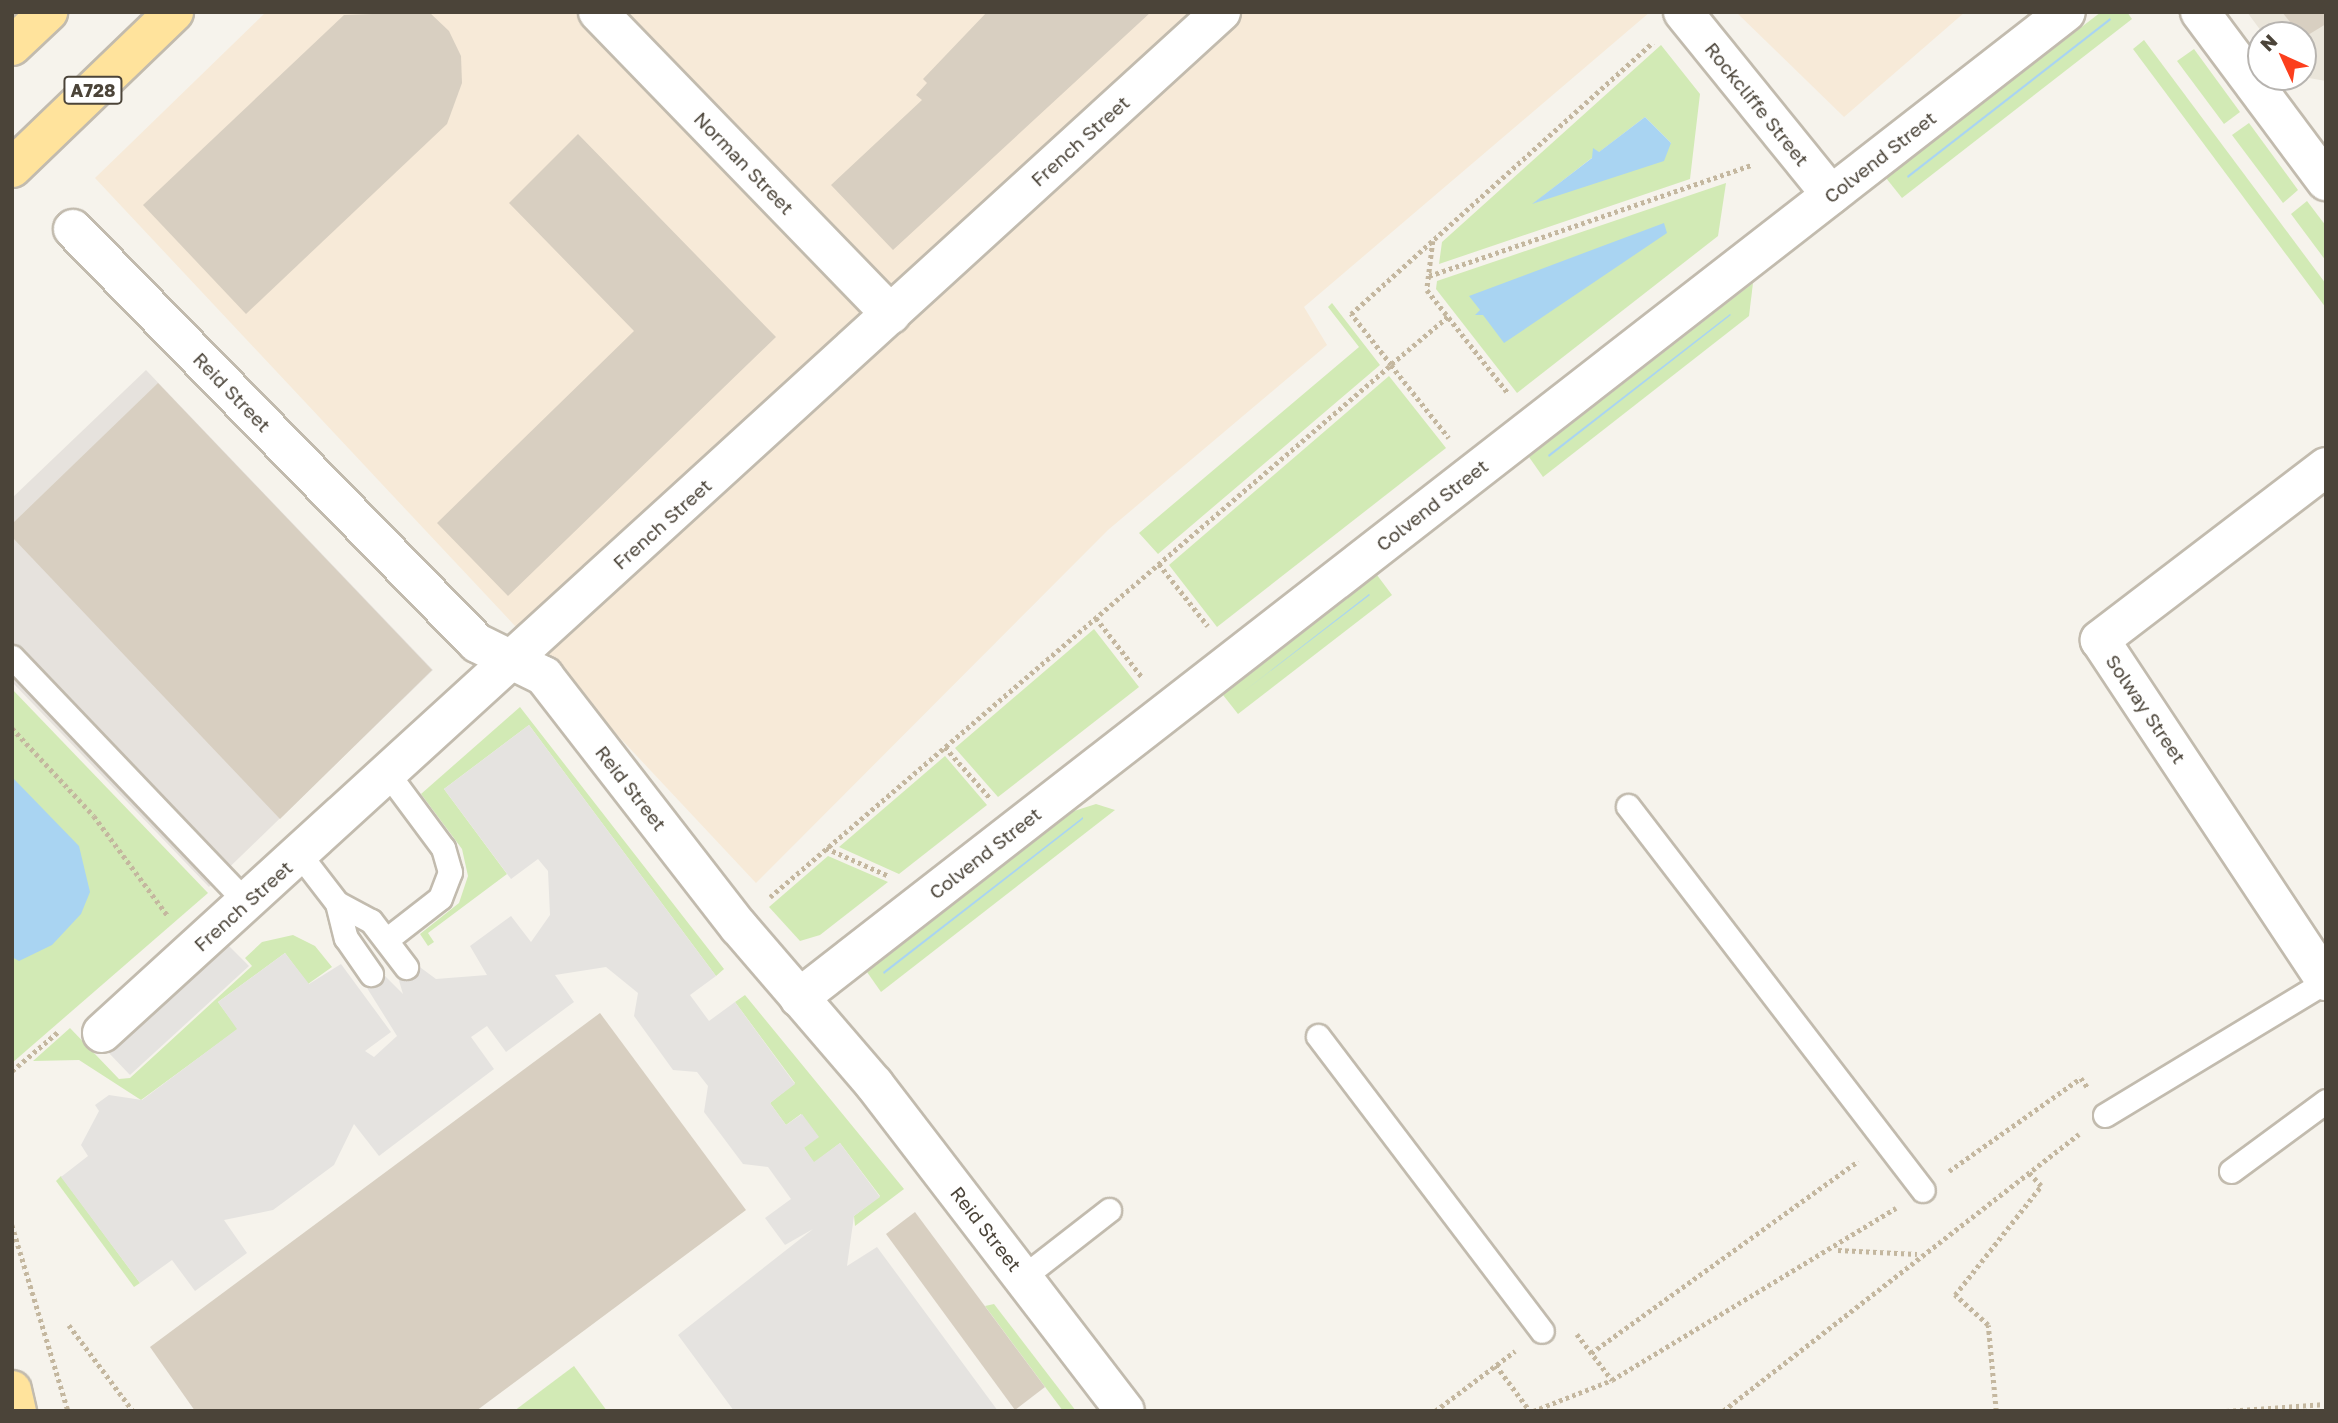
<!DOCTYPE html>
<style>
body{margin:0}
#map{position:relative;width:2338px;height:1423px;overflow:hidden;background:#f6f3ec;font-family:"Golos Text",sans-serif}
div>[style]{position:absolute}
.residential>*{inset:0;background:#eae5da}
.commercial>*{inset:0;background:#f7ead8}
.industrial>*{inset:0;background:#e6e2dd}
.green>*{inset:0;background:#d2eab5}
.parking>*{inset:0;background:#e5e3e0}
.water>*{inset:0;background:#a9d4f2}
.building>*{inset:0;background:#d8cfc1}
.path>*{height:4.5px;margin-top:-2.25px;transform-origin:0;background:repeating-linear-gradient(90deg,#c4b79f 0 3.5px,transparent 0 7px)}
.roads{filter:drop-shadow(2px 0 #c2bbae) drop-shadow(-2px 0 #c2bbae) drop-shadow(0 2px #c2bbae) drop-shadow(0 -2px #c2bbae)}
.service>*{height:23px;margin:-11.5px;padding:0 11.5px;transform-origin:11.5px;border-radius:11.5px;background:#fff}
.minor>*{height:38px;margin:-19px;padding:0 19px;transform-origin:19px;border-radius:19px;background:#fff}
.primary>*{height:38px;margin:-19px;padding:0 19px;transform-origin:19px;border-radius:19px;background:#ffe39c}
span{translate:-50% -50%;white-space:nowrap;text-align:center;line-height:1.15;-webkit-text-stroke:7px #fff;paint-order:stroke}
.shield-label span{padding:2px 5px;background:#fff;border:2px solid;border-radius:5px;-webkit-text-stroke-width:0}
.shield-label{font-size:18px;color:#4b4439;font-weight:700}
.street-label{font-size:19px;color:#4b4439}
.frame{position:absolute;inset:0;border:14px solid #4b4439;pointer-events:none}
.north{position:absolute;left:2247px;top:21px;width:70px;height:70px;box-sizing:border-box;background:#fff;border:2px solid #b7b4b0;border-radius:50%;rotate:315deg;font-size:19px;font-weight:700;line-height:28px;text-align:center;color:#4b4439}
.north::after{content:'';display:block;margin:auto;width:24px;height:32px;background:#fc3f1d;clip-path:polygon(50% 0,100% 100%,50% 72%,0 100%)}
</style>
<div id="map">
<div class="residential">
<i style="clip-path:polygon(2247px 12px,2326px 12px,2326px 81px,2303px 77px,2303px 35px,2264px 35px)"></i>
</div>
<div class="commercial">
<i style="clip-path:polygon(266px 12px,1650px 12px,1304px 307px,1327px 345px,1108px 530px,756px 883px,95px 178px)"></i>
<i style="clip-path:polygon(1736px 12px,1965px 12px,1844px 117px)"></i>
</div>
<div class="industrial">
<i style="clip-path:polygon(146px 370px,433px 670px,209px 887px,12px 682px,12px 498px)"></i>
</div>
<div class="green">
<i style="clip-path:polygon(2101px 12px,2127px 12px,2132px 19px,1902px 198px,1886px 178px)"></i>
<i style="clip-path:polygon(2144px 40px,2326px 284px,2326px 308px,2133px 49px)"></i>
<i style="clip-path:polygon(evenodd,1661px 45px,1700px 94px,1690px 179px,1439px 264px,1442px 242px,1661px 45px,1645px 117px,1671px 143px,1665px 150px,1534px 203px,1593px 157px,1594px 149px,1598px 153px,1645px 117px)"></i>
<i style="clip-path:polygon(2194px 49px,2240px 112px,2224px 124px,2177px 61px)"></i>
<i style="clip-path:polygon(2249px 123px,2298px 190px,2283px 203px,2232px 135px)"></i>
<i style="clip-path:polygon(1726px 183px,1718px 236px,1517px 393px,1436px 289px,1437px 281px)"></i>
<i style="clip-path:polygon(2307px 201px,2326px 226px,2326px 261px,2291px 214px)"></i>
<i style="clip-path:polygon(1753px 283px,1749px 316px,1543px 477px,1529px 457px)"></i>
<i style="clip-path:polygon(1332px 303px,1380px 365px,1158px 554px,1139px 533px,1359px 347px,1328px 307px)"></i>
<i style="clip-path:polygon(1389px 376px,1446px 448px,1217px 627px,1169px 565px)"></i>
<i style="clip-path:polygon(1377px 575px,1392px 595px,1238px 714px,1223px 695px)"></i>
<i style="clip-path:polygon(1094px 629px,1139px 687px,998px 797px,955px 748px)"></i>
<i style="clip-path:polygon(12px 689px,208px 893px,12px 1063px)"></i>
<i style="clip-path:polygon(520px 707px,724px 969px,716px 976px,529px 725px,444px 789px,507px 874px,428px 933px,434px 942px,428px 946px,420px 934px,459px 903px,468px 876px,462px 849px,421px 794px)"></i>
<i style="clip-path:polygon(945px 756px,987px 805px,899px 874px,839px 847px)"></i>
<i style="clip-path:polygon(1096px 804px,1115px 810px,881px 992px,867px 972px,1074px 811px)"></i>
<i style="clip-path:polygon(828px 856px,888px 882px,820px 935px,800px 941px,769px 907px)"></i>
<i style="clip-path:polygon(293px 935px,315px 946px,332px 967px,308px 984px,285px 953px,218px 1002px,238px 1029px,141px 1100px,79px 1060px,33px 1061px,70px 1028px,119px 1079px,130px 1078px,252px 966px,245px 958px,262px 942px)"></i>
<i style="clip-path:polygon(745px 995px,904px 1189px,855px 1226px,854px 1216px,880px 1196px,840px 1143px,814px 1163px,804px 1148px,801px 1114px,786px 1125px,770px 1103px,795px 1083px,735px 1002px)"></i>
<i style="clip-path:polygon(61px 1176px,140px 1283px,134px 1287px,56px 1181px)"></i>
<i style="clip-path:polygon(994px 1304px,1076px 1411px,1063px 1411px,985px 1306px)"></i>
<i style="clip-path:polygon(574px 1366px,607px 1411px,514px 1411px)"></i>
</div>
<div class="parking">
<i style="clip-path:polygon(529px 725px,716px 976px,690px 995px,709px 1021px,735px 1002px,795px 1084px,770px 1103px,786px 1125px,802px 1114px,819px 1137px,804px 1148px,814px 1162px,840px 1143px,880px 1197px,854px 1216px,847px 1266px,877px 1247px,998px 1411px,734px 1411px,678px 1335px,813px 1229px,785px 1245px,765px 1218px,791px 1199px,768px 1167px,743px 1164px,704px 1112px,708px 1086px,697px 1072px,673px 1070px,634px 1016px,638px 993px,606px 967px,555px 975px,574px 1002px,506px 1052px,487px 1026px,471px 1037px,494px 1069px,379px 1156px,354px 1124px,334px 1165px,273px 1210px,224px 1220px,247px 1253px,195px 1291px,172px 1260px,140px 1283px,61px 1177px,88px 1156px,81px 1145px,99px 1111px,95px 1105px,109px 1095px,142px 1100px,237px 1029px,218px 1002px,285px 953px,309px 984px,341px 964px,391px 1032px,365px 1051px,374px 1057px,397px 1036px,362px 980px,378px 969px,403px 994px,397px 974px,413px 962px,436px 979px,487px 975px,470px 946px,511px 916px,531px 942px,550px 915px,548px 871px,538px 859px,511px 879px,444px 789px)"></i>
<i style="clip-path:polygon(226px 943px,249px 966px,130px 1075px,107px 1051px)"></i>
</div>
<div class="water">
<i style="clip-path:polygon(2110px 18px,2111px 20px,1908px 178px,1907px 176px)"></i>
<i style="clip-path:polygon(1645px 117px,1671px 143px,1664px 161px,1532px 204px,1592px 158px,1593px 148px,1599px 152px)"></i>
<i style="clip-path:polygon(1664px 223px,1667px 233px,1504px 343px,1483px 315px,1475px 315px,1480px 310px,1469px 296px)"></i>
<i style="clip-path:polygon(1730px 314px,1731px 315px,1549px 457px,1548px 455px)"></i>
<i style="clip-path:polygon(1369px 594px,1370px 595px,1243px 692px)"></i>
<i style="clip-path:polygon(12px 777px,79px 846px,90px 892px,81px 914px,52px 945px,19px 961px,12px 957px)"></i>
<i style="clip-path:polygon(1083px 817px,1083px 819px,884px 974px,883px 972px)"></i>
</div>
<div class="building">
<i style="clip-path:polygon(429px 12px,449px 31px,461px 56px,462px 83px,447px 124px,246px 314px,143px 205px,344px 15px)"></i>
<i style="clip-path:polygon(987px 12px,1151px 12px,893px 250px,831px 185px,922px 100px,916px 95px,927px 83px,923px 79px)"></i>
<i style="clip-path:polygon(2282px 12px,2326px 12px,2326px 24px,2303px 38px)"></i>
<i style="clip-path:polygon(578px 134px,776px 337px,508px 596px,437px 523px,634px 331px,509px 203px)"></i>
<i style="clip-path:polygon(158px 383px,432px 670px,280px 819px,12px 537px,12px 524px)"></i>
<i style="clip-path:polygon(600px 1013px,746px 1210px,476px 1411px,195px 1411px,150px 1347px)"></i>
<i style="clip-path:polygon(915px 1212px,1045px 1387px,1015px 1410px,886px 1234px)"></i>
</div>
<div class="path">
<i style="left:1433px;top:241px;width:49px;rotate:97deg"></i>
<i style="left:1427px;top:290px;width:131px;rotate:51.8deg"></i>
<i style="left:1429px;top:276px;width:342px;rotate:-19deg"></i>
<i style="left:1448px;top:317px;width:75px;rotate:139.9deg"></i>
<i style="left:1391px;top:365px;width:93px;rotate:51.5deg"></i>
<i style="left:1159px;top:564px;width:79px;rotate:51.7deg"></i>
<i style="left:1096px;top:618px;width:75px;rotate:52.1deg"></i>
<i style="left:12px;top:728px;width:120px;rotate:47deg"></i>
<i style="left:94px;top:816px;width:124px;rotate:53.5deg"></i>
<i style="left:945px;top:747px;width:69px;rotate:48.5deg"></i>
<i style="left:826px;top:848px;width:69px;rotate:24deg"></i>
<i style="left:770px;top:897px;width:818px;rotate:-40.59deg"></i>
<i style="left:1391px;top:365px;width:65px;rotate:-128.1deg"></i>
<i style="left:1351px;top:314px;width:406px;rotate:-42deg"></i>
<i style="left:12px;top:1071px;width:62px;rotate:-40.4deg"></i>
<i style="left:1949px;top:1171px;width:161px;rotate:-35.2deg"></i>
<i style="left:2081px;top:1078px;width:12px;rotate:55deg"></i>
<i style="left:12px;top:1225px;width:194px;rotate:73.2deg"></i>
<i style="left:1838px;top:1250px;width:79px;rotate:2.9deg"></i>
<i style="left:69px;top:1325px;width:107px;rotate:53.3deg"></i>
<i style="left:1577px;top:1334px;width:58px;rotate:52.7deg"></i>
<i style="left:1591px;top:1353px;width:329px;rotate:-35.7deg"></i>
<i style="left:1496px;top:1365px;width:57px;rotate:53.5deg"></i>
<i style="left:1435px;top:1411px;width:100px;rotate:-36.9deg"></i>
<i style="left:1533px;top:1411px;width:85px;rotate:-21.4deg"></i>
<i style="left:1612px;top:1380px;width:332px;rotate:-31.2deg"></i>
<i style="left:1723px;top:1411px;width:451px;rotate:-37.9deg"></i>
<i style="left:1996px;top:1411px;width:86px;rotate:-95.3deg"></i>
<i style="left:1988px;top:1325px;width:45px;rotate:-137.7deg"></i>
<i style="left:1955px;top:1295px;width:139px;rotate:-51.7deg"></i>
<i style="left:2041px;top:1186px;width:19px;rotate:-133deg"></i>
<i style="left:2226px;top:1411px;width:100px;rotate:-4deg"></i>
</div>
<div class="roads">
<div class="service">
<i style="left:12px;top:657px;width:340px;rotate:46.3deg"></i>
<i style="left:1628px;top:806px;width:484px;rotate:52.5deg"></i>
<i style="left:300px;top:855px;width:61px;rotate:52.4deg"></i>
<i style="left:337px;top:903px;width:36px;rotate:76deg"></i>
<i style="left:346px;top:938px;width:44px;rotate:55.2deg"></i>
<i style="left:337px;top:903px;width:38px;rotate:28deg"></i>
<i style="left:371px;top:921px;width:58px;rotate:52.7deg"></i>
<i style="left:386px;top:940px;width:68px;rotate:-37.9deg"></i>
<i style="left:440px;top:898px;width:28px;rotate:-69deg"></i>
<i style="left:450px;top:872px;width:25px;rotate:-106deg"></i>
<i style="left:443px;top:848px;width:92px;rotate:-126.6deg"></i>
<i style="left:1318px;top:1036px;width:370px;rotate:52.8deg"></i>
<i style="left:2105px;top:1115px;width:258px;rotate:-31.2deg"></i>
<i style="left:2231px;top:1171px;width:118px;rotate:-36.4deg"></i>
<i style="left:1023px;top:1277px;width:109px;rotate:-37.9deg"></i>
</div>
<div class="minor">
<i style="left:598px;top:12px;width:421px;rotate:45.9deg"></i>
<i style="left:1683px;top:12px;width:235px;rotate:51deg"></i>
<i style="left:2200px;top:12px;width:211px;rotate:53.3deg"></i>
<i style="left:73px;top:229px;width:578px;rotate:45.7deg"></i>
<i style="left:477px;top:643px;width:75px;rotate:26.2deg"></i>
<i style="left:544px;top:676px;width:318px;rotate:52.2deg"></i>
<i style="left:739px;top:927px;width:207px;rotate:49.3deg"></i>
<i style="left:874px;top:1084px;width:412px;rotate:52.5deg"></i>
<i style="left:2326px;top:467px;width:285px;rotate:142.6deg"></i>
<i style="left:2100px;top:640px;width:409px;rotate:56.5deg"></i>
<i style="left:799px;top:998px;width:1605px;rotate:-37.89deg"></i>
<i style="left:102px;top:1033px;width:1515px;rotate:-42.38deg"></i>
</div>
<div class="primary">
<i style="left:12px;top:46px;width:50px;rotate:-43.4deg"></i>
<i style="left:12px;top:168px;width:225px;rotate:-43.9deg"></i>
<i style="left:12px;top:1390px;width:22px;rotate:77deg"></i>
</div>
</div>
<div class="shield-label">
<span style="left:93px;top:90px">A728</span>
</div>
<div class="street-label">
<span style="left:1757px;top:104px;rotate:51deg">Rockcliffe Street</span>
<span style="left:1080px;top:141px;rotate:-42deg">French Street</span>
<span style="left:1880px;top:157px;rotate:-38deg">Colvend Street</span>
<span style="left:744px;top:163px;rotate:46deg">Norman Street</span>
<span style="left:232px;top:392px;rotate:46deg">Reid Street</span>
<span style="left:1432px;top:505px;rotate:-38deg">Colvend Street</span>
<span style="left:662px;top:524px;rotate:-42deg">French Street</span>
<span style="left:2146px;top:709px;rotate:56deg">Solway Street</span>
<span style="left:631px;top:788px;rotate:52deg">Reid Street</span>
<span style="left:985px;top:853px;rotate:-38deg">Colvend Street</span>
<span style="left:243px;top:906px;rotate:-42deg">French Street</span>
<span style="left:986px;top:1229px;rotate:52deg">Reid Street</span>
</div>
<div class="frame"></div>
<div class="north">N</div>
</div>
